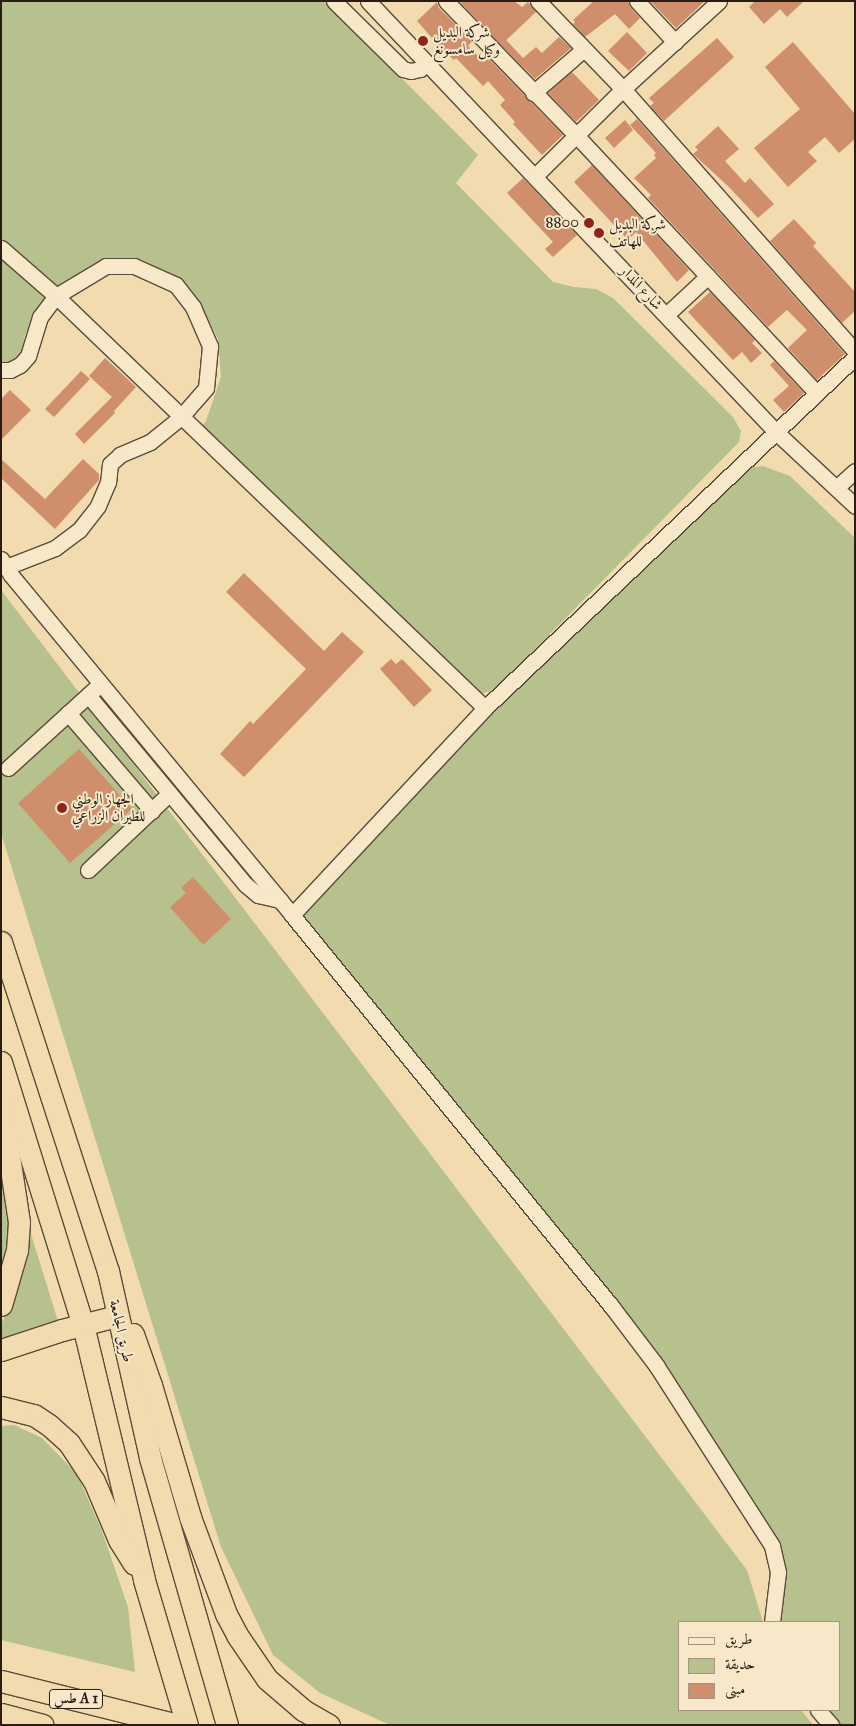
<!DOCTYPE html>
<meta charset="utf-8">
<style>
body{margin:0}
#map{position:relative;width:856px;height:1726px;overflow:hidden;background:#f2dbae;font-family:"IM FELL Great Primer",Amiri,serif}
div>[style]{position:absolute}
.green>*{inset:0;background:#b7c18d}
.building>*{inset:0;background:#cf8e6c}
.roads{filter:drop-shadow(1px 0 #5a4c3a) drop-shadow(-1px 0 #5a4c3a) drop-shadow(0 1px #5a4c3a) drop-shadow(0 -1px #5a4c3a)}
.minor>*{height:15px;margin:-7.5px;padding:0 7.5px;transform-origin:7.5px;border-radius:7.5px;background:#f7e8ca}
.highway>*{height:21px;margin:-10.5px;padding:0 10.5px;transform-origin:10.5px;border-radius:10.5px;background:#f2dbae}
.dots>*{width:14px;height:14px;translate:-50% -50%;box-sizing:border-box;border:2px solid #f7e8ca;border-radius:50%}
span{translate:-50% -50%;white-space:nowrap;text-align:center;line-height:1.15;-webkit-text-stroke:4px #f7e8ca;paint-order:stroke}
.shield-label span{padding:1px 4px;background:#f7e8ca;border:1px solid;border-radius:4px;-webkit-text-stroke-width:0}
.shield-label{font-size:14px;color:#281c13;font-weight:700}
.poi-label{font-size:15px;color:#281c13}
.left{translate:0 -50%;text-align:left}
.right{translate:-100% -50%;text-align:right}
.street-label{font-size:15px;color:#281c13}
.frame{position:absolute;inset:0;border:2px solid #281c13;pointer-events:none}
.legend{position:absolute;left:678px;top:1621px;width:162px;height:90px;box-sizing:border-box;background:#f7e8ca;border:1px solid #a49681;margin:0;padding:6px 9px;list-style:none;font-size:15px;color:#281c13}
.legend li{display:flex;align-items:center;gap:10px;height:25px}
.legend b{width:25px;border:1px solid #a49681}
</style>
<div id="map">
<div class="green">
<i style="clip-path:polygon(1px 1px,325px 1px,478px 155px,456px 183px,553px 282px,574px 287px,596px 289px,613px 298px,733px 417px,741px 431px,739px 442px,497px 688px,482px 694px,464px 684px,205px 435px,202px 426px,206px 421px,221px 377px,218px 339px,200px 304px,175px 282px,108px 267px,35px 315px,25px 335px,21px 359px,1px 370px)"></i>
<i style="clip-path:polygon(763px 466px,790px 476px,855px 538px,855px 1725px,831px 1725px,818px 1710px,840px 1710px,840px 1622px,772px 1622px,772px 1546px,656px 1365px,292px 915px,736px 469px)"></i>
<i style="clip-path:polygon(1px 590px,747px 1570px,763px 1622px,680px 1622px,680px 1710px,801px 1710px,813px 1725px,390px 1725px,320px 1693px,273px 1655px,221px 1547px,1px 833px)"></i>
<i style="clip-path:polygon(1px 1144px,14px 1208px,1px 1285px)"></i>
<i style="clip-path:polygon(30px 1231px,58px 1321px,1px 1343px,1px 1324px,17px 1292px)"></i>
<i style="clip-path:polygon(14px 1425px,42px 1438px,77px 1474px,102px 1531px,128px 1607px,135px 1672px,1px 1640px,1px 1426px)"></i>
</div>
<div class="building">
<i style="clip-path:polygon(463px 1px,514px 1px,522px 7px,528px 2px,536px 12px,501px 45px,461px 3px)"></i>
<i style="clip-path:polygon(594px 1px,628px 1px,630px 7px,640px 18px,629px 29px,615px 14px,585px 37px,573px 24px,575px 22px,573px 20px)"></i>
<i style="clip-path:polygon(650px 1px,705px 1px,676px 28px)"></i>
<i style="clip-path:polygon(755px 1px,804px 1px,787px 17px,780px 9px,764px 24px,749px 7px)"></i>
<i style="clip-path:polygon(437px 2px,439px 8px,472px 41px,468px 46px,484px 62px,488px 58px,563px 135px,542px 155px,513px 124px,515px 122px,500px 105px,505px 100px,488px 81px,483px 86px,456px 58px,454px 60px,440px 47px,417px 21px)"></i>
<i style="clip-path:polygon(627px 32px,647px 53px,629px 71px,608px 51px)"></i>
<i style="clip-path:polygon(559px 37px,571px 48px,535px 79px,501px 45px,506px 40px,523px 58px,536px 47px,542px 53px)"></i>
<i style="clip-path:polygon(717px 38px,734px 57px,664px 121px,650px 106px,654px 103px,649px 98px)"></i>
<i style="clip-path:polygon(793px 42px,855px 114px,855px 139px,839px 153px,825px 137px,808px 152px,817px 161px,788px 187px,754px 148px,800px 109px,765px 67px)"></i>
<i style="clip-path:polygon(572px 72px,599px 100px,576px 122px,548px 93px)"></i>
<i style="clip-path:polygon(637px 119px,845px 354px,817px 380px,788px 348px,807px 330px,787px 310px,768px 327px,648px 198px,651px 195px,634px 178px,656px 158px,654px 155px,656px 153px,630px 125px)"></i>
<i style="clip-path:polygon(625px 120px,633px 130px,614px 148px,605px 138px)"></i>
<i style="clip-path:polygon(718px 126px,739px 149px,725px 161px,745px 183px,750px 178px,774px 204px,758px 218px,729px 187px,693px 154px,698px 150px,695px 147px)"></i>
<i style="clip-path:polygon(592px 165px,689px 270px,677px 282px,636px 232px,628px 240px,574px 182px)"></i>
<i style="clip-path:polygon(523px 178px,577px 235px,553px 257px,545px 249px,553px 242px,507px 193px)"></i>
<i style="clip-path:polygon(794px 219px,816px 243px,813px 246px,855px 292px,855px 311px,842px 323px,770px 241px)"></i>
<i style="clip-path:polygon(710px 292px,755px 340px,752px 343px,762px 353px,751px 363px,742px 352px,733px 360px,688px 312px)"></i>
<i style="clip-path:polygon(105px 358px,136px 387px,114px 411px,115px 413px,84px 444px,75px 434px,112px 397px,89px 376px)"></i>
<i style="clip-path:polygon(774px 361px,804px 393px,784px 412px,773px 400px,789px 386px,770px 365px)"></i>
<i style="clip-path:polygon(81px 371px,90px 379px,54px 417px,45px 409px)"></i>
<i style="clip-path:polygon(10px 390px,31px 410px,1px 440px,1px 399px)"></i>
<i style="clip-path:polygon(1px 459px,45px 499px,83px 459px,99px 474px,99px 480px,55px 529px,1px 478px)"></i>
<i style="clip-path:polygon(244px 573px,324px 651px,342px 632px,364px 652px,244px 777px,220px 754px,250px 721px,253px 724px,306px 669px,226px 592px)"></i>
<i style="clip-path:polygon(391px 659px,396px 664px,402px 659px,432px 690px,414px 707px,380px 669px)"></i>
<i style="clip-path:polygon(79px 749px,132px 809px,70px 863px,18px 803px)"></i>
<i style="clip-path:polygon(193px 877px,231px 919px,203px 945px,170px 907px,186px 893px,181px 888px)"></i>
</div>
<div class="roads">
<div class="minor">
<i style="left:334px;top:1px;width:97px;rotate:44.6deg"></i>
<i style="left:403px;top:69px;width:8px;rotate:14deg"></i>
<i style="left:411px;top:71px;width:9px;rotate:-13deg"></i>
<i style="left:420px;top:69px;width:9px;rotate:-41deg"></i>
<i style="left:368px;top:1px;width:593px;rotate:46.57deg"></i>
<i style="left:776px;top:432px;width:108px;rotate:43.1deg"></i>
<i style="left:446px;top:1px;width:187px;rotate:45.9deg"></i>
<i style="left:576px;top:135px;width:353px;rotate:47deg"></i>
<i style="left:538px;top:1px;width:122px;rotate:46deg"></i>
<i style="left:623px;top:89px;width:350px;rotate:48.5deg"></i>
<i style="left:637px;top:1px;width:56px;rotate:47.2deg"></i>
<i style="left:533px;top:93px;width:67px;rotate:-40.8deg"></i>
<i style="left:535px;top:176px;width:124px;rotate:-44.7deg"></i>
<i style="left:623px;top:89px;width:130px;rotate:-42.5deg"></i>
<i style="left:1px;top:248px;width:73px;rotate:41.1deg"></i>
<i style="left:56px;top:296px;width:595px;rotate:43.84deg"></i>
<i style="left:666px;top:315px;width:57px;rotate:-42.9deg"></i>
<i style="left:1px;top:370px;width:9px"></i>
<i style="left:10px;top:370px;width:11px;rotate:-27deg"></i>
<i style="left:20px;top:365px;width:12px;rotate:-48deg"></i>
<i style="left:28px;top:356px;width:41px;rotate:-72.9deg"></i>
<i style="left:40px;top:317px;width:26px;rotate:-53deg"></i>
<i style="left:56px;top:296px;width:58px;rotate:-31deg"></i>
<i style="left:106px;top:266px;width:28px"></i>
<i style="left:134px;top:266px;width:46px;rotate:24.3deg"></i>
<i style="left:176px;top:285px;width:28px;rotate:52deg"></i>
<i style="left:193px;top:307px;width:43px;rotate:66.4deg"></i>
<i style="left:210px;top:346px;width:42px;rotate:95.4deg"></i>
<i style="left:206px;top:388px;width:38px;rotate:131deg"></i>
<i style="left:181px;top:417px;width:40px;rotate:141deg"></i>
<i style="left:150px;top:442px;width:33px;rotate:157deg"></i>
<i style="left:120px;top:455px;width:13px;rotate:138deg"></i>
<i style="left:110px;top:464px;width:18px;rotate:96deg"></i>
<i style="left:108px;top:482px;width:26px;rotate:113deg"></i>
<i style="left:98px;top:506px;width:31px;rotate:128deg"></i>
<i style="left:79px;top:530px;width:30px;rotate:143deg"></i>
<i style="left:55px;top:548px;width:53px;rotate:158.8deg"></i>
<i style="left:836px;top:488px;width:25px;rotate:-42deg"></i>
<i style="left:1px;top:559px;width:19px;rotate:58deg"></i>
<i style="left:11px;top:575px;width:441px;rotate:50.4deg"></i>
<i style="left:292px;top:915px;width:506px;rotate:50.77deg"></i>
<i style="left:612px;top:1307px;width:73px;rotate:52.8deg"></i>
<i style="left:656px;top:1365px;width:215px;rotate:57.3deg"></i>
<i style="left:772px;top:1546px;width:27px;rotate:77deg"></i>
<i style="left:778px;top:1572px;width:50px;rotate:96.8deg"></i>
<i style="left:88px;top:695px;width:247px;rotate:50.3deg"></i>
<i style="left:246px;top:885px;width:16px;rotate:40deg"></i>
<i style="left:258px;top:895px;width:23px;rotate:13deg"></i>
<i style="left:68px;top:713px;width:129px;rotate:49.4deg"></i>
<i style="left:8px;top:768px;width:119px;rotate:-42.3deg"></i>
<i style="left:88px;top:870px;width:112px;rotate:-43.2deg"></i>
<i style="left:292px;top:915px;width:283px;rotate:-47deg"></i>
<i style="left:485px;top:708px;width:510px;rotate:-43.49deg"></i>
<i style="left:818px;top:1710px;width:20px;rotate:49deg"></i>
</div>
<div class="highway">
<i style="left:1px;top:942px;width:346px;rotate:72deg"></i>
<i style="left:108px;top:1271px;width:192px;rotate:77.3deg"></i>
<i style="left:150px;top:1458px;width:278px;rotate:73.9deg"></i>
<i style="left:1px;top:1062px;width:275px;rotate:72.7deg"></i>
<i style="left:83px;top:1325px;width:262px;rotate:76.5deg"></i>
<i style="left:144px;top:1580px;width:151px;rotate:73.5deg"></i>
<i style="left:1px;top:1103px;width:120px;rotate:81.4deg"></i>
<i style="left:19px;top:1222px;width:28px;rotate:94deg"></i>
<i style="left:17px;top:1250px;width:57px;rotate:106.2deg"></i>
<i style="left:133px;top:1334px;width:54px;rotate:70.6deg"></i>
<i style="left:151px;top:1385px;width:138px;rotate:73.5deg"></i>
<i style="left:190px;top:1517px;width:103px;rotate:69.6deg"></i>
<i style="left:226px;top:1614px;width:24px;rotate:62deg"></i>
<i style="left:237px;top:1635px;width:53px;rotate:55.7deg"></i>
<i style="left:267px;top:1679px;width:48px;rotate:40.7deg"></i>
<i style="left:303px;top:1710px;width:30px;rotate:30deg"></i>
<i style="left:1px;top:1350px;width:64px;rotate:-18.2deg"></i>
<i style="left:62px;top:1330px;width:57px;rotate:-14.3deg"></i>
<i style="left:1px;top:1407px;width:34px;rotate:14deg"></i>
<i style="left:34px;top:1415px;width:18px;rotate:34deg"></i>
<i style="left:49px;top:1425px;width:27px;rotate:42deg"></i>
<i style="left:69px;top:1443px;width:45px;rotate:56.7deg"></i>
<i style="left:94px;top:1481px;width:64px;rotate:67deg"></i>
<i style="left:119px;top:1540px;width:28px;rotate:58deg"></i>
<i style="left:1px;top:1681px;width:181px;rotate:14deg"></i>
<i style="left:1px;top:1714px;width:43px;rotate:14.7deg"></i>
</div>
</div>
<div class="dots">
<i style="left:423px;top:41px;background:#8f2418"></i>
<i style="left:589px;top:223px;background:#8f2418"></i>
<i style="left:599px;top:233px;background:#8f2418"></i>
<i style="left:62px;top:808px;background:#8f2418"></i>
</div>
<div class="shield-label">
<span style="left:76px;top:1699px">طس A 1</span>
</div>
<div class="poi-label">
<span class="left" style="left:433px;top:41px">شركة البديل<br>وكيل سامسونغ</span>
<span class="right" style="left:579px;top:223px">8800</span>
<span class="left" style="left:609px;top:233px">شركة البديل<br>للهاتف</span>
<span class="left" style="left:72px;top:808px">الجهاز الوطني<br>للطيران الزراعي</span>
</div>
<div class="street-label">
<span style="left:641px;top:288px;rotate:47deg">شارع المدار</span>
<span style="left:121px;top:1331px;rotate:77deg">طريق الجامعة</span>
</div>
<div class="frame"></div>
<ul class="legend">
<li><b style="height:6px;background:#f7e8ca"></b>طريق</li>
<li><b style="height:14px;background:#b7c18d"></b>حديقة</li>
<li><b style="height:14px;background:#cf8e6c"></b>مبنى</li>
</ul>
</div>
